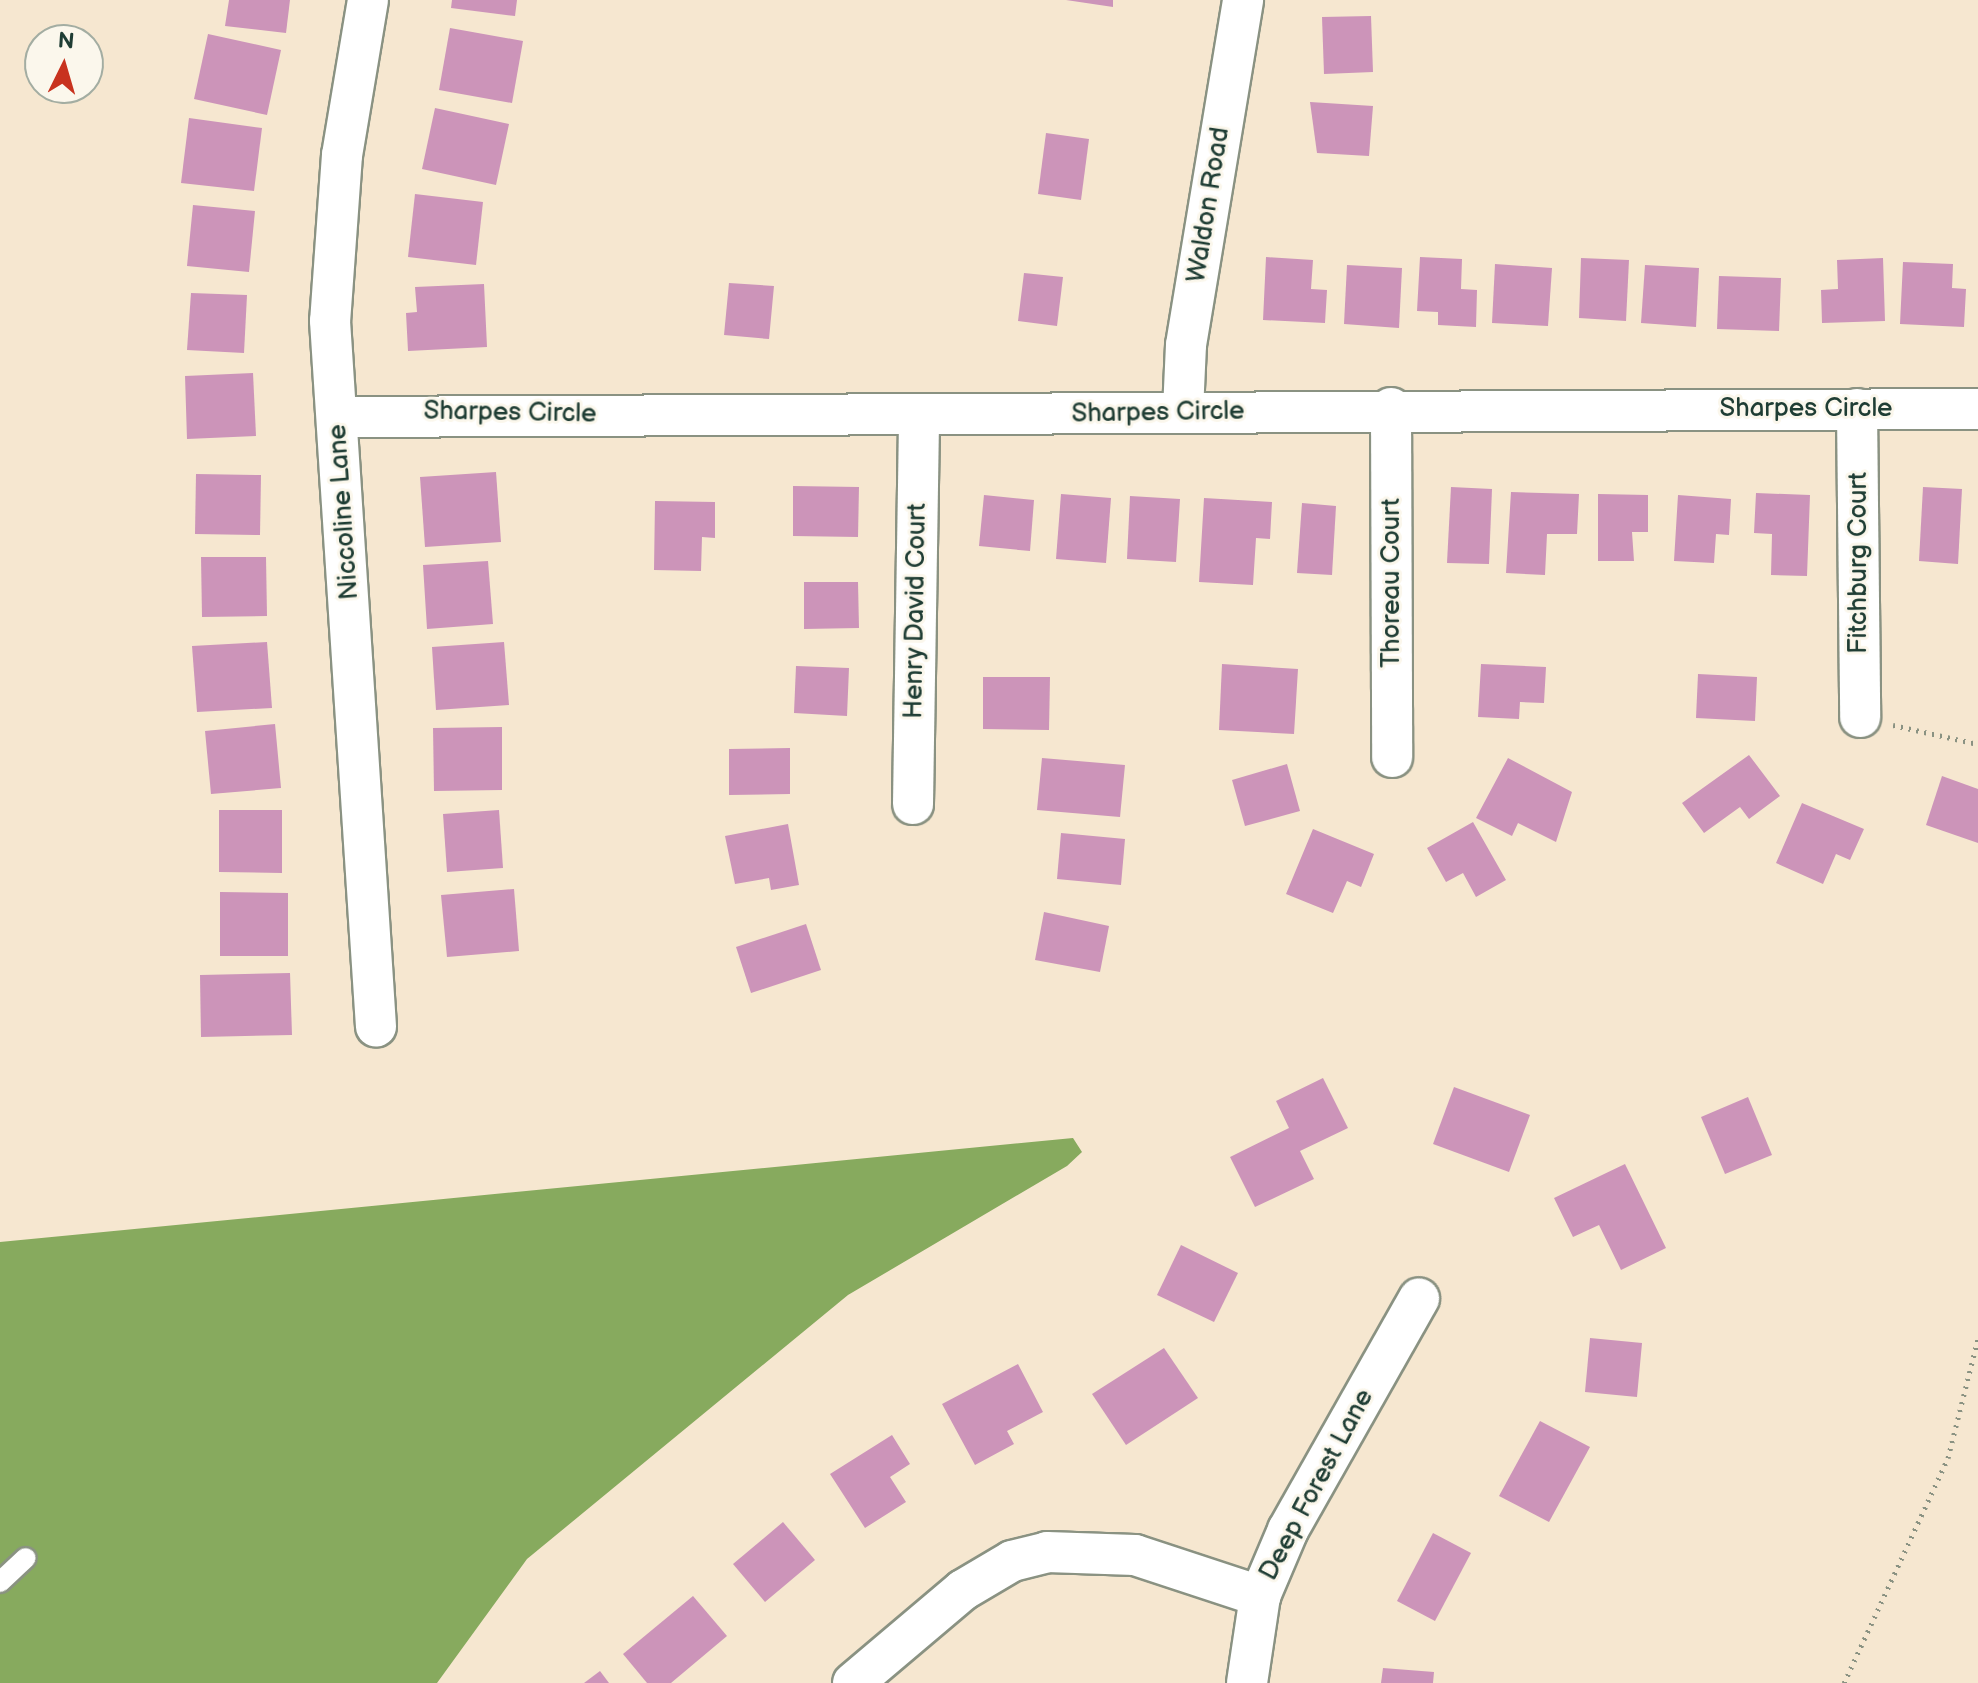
<!DOCTYPE html>
<style>
body{margin:0}
#map{position:relative;width:1978px;height:1683px;overflow:hidden;background:#f6e7d0;font-family:"Balsamiq Sans",sans-serif}
div>[style]{position:absolute}
.forest>*{inset:0;background:#87aa5e}
.building>*{inset:0;background:#cc94b9}
.path>*{height:5px;margin-top:-2.5px;transform-origin:0;background:repeating-linear-gradient(90deg,#8a9282 0 2px,transparent 0 8px)}
.roads{filter:drop-shadow(2px 0 #8a9282) drop-shadow(-2px 0 #8a9282) drop-shadow(0 2px #8a9282) drop-shadow(0 -2px #8a9282)}
.lane>*{height:20px;margin:-10px;padding:0 10px;transform-origin:10px;border-radius:10px;background:#fff}
.street>*{height:40px;margin:-20px;padding:0 20px;transform-origin:20px;border-radius:20px;background:#fff}
span{translate:-50% -50%;white-space:nowrap;text-align:center;line-height:1.15;-webkit-text-stroke:6px #fbf7ec;paint-order:stroke}
.street-label{font-size:26px;color:#1f3d34}
.north{position:absolute;left:24px;top:24px;width:80px;height:80px;box-sizing:border-box;background:#fbf7ec;border:2px solid #a3ada2;border-radius:50%;rotate:5deg;font-size:22px;font-weight:700;line-height:32px;text-align:center;color:#1f3d34}
.north::after{content:'';display:block;margin:auto;width:28px;height:36px;background:#c8321e;clip-path:polygon(50% 0,100% 100%,50% 72%,0 100%)}
</style>
<div id="map">
<div class="forest">
<i style="clip-path:polygon(1073px 1138px,1082px 1152px,1067px 1166px,848px 1295px,527px 1559px,437px 1683px,0 1683px,0 1242px)"></i>
</div>
<div class="building">
<i style="clip-path:polygon(229px 0,290px 0,286px 33px,225px 26px)"></i>
<i style="clip-path:polygon(452px 0,517px 0,515px 16px,451px 8px)"></i>
<i style="clip-path:polygon(1066px 0,1113px 0,1113px 7px)"></i>
<i style="clip-path:polygon(1371px 16px,1373px 72px,1324px 74px,1322px 17px)"></i>
<i style="clip-path:polygon(450px 28px,523px 41px,512px 103px,439px 90px)"></i>
<i style="clip-path:polygon(208px 34px,281px 50px,267px 115px,194px 99px)"></i>
<i style="clip-path:polygon(1310px 102px,1373px 106px,1369px 156px,1317px 153px)"></i>
<i style="clip-path:polygon(435px 108px,509px 124px,496px 185px,422px 169px)"></i>
<i style="clip-path:polygon(189px 118px,262px 128px,254px 191px,181px 183px)"></i>
<i style="clip-path:polygon(1046px 133px,1089px 139px,1081px 200px,1038px 194px)"></i>
<i style="clip-path:polygon(415px 194px,483px 202px,476px 265px,408px 257px)"></i>
<i style="clip-path:polygon(193px 205px,255px 211px,249px 272px,187px 266px)"></i>
<i style="clip-path:polygon(1266px 257px,1313px 260px,1311px 289px,1327px 290px,1325px 323px,1263px 320px)"></i>
<i style="clip-path:polygon(1420px 257px,1462px 259px,1461px 289px,1477px 290px,1476px 327px,1438px 325px,1438px 312px,1417px 311px)"></i>
<i style="clip-path:polygon(1581px 258px,1629px 260px,1626px 321px,1579px 318px)"></i>
<i style="clip-path:polygon(1883px 258px,1885px 321px,1822px 323px,1821px 290px,1838px 289px,1837px 260px)"></i>
<i style="clip-path:polygon(1903px 262px,1953px 264px,1952px 288px,1966px 289px,1964px 327px,1900px 324px)"></i>
<i style="clip-path:polygon(1495px 264px,1552px 268px,1548px 326px,1492px 323px)"></i>
<i style="clip-path:polygon(1347px 265px,1402px 268px,1399px 328px,1344px 324px)"></i>
<i style="clip-path:polygon(1645px 265px,1699px 268px,1696px 327px,1641px 323px)"></i>
<i style="clip-path:polygon(1024px 273px,1063px 277px,1057px 326px,1018px 321px)"></i>
<i style="clip-path:polygon(1719px 276px,1781px 278px,1779px 331px,1717px 329px)"></i>
<i style="clip-path:polygon(729px 283px,774px 286px,769px 339px,724px 335px)"></i>
<i style="clip-path:polygon(484px 284px,487px 347px,408px 351px,406px 313px,417px 312px,415px 287px)"></i>
<i style="clip-path:polygon(191px 293px,247px 295px,244px 353px,187px 350px)"></i>
<i style="clip-path:polygon(253px 373px,256px 436px,187px 439px,185px 376px)"></i>
<i style="clip-path:polygon(496px 472px,501px 542px,425px 547px,420px 477px)"></i>
<i style="clip-path:polygon(196px 474px,261px 475px,260px 535px,195px 534px)"></i>
<i style="clip-path:polygon(793px 486px,859px 487px,858px 537px,793px 536px)"></i>
<i style="clip-path:polygon(1451px 487px,1492px 489px,1489px 564px,1447px 563px)"></i>
<i style="clip-path:polygon(1923px 487px,1962px 489px,1958px 564px,1919px 561px)"></i>
<i style="clip-path:polygon(1511px 492px,1579px 494px,1577px 534px,1547px 534px,1545px 575px,1506px 573px)"></i>
<i style="clip-path:polygon(1756px 493px,1810px 495px,1807px 576px,1771px 575px,1772px 534px,1754px 533px)"></i>
<i style="clip-path:polygon(1061px 494px,1111px 498px,1106px 563px,1056px 559px)"></i>
<i style="clip-path:polygon(1598px 494px,1648px 495px,1648px 532px,1632px 532px,1634px 561px,1598px 561px)"></i>
<i style="clip-path:polygon(984px 495px,1034px 500px,1030px 551px,979px 546px)"></i>
<i style="clip-path:polygon(1678px 495px,1731px 499px,1729px 535px,1716px 534px,1714px 563px,1674px 561px)"></i>
<i style="clip-path:polygon(1130px 496px,1180px 499px,1176px 562px,1127px 559px)"></i>
<i style="clip-path:polygon(1204px 498px,1272px 502px,1270px 539px,1256px 538px,1253px 585px,1199px 582px)"></i>
<i style="clip-path:polygon(655px 501px,715px 502px,715px 538px,702px 537px,701px 571px,654px 570px)"></i>
<i style="clip-path:polygon(1302px 503px,1336px 506px,1332px 575px,1297px 573px)"></i>
<i style="clip-path:polygon(201px 557px,266px 557px,267px 616px,202px 617px)"></i>
<i style="clip-path:polygon(488px 561px,493px 624px,427px 629px,423px 565px)"></i>
<i style="clip-path:polygon(804px 582px,858px 582px,859px 628px,804px 629px)"></i>
<i style="clip-path:polygon(267px 642px,272px 708px,197px 712px,192px 646px)"></i>
<i style="clip-path:polygon(504px 642px,509px 705px,436px 710px,432px 647px)"></i>
<i style="clip-path:polygon(1222px 664px,1298px 669px,1294px 734px,1219px 730px)"></i>
<i style="clip-path:polygon(1481px 664px,1546px 667px,1544px 703px,1520px 702px,1519px 719px,1478px 717px)"></i>
<i style="clip-path:polygon(796px 666px,849px 668px,847px 716px,794px 713px)"></i>
<i style="clip-path:polygon(1698px 674px,1757px 677px,1755px 721px,1696px 718px)"></i>
<i style="clip-path:polygon(983px 677px,1050px 677px,1049px 730px,983px 729px)"></i>
<i style="clip-path:polygon(275px 724px,281px 788px,211px 794px,205px 731px)"></i>
<i style="clip-path:polygon(502px 727px,502px 790px,434px 791px,433px 728px)"></i>
<i style="clip-path:polygon(790px 748px,790px 794px,729px 795px,729px 749px)"></i>
<i style="clip-path:polygon(1749px 755px,1780px 796px,1749px 819px,1740px 807px,1704px 833px,1682px 803px)"></i>
<i style="clip-path:polygon(1042px 758px,1125px 765px,1120px 817px,1037px 810px)"></i>
<i style="clip-path:polygon(1508px 758px,1572px 792px,1556px 842px,1518px 823px,1512px 836px,1476px 818px)"></i>
<i style="clip-path:polygon(1287px 764px,1300px 811px,1245px 826px,1232px 780px)"></i>
<i style="clip-path:polygon(1942px 776px,1978px 789px,1978px 843px,1926px 825px)"></i>
<i style="clip-path:polygon(1802px 803px,1864px 829px,1850px 860px,1836px 854px,1823px 884px,1776px 863px)"></i>
<i style="clip-path:polygon(219px 810px,282px 810px,282px 873px,219px 872px)"></i>
<i style="clip-path:polygon(499px 810px,503px 868px,447px 872px,443px 814px)"></i>
<i style="clip-path:polygon(1473px 822px,1506px 880px,1476px 897px,1463px 873px,1446px 882px,1427px 848px)"></i>
<i style="clip-path:polygon(788px 824px,799px 885px,771px 890px,769px 878px,735px 884px,725px 836px)"></i>
<i style="clip-path:polygon(1313px 829px,1374px 854px,1361px 887px,1347px 881px,1333px 913px,1286px 894px)"></i>
<i style="clip-path:polygon(1061px 833px,1125px 839px,1121px 885px,1057px 879px)"></i>
<i style="clip-path:polygon(514px 889px,519px 951px,447px 957px,441px 895px)"></i>
<i style="clip-path:polygon(220px 892px,288px 893px,288px 956px,220px 956px)"></i>
<i style="clip-path:polygon(1044px 912px,1109px 926px,1100px 972px,1035px 960px)"></i>
<i style="clip-path:polygon(806px 924px,821px 970px,751px 993px,736px 947px)"></i>
<i style="clip-path:polygon(290px 973px,292px 1035px,201px 1037px,200px 975px)"></i>
<i style="clip-path:polygon(1323px 1078px,1348px 1128px,1300px 1151px,1314px 1179px,1255px 1207px,1230px 1157px,1289px 1128px,1276px 1101px)"></i>
<i style="clip-path:polygon(1454px 1087px,1530px 1115px,1509px 1172px,1433px 1144px)"></i>
<i style="clip-path:polygon(1748px 1097px,1772px 1155px,1725px 1174px,1701px 1117px)"></i>
<i style="clip-path:polygon(1625px 1164px,1666px 1248px,1621px 1270px,1599px 1225px,1573px 1237px,1554px 1198px)"></i>
<i style="clip-path:polygon(1181px 1245px,1238px 1273px,1214px 1322px,1157px 1295px)"></i>
<i style="clip-path:polygon(1590px 1338px,1642px 1343px,1637px 1397px,1585px 1392px)"></i>
<i style="clip-path:polygon(1164px 1348px,1198px 1398px,1126px 1445px,1092px 1394px)"></i>
<i style="clip-path:polygon(1018px 1364px,1043px 1412px,1007px 1431px,1014px 1444px,975px 1465px,942px 1404px)"></i>
<i style="clip-path:polygon(1540px 1421px,1590px 1447px,1549px 1522px,1499px 1496px)"></i>
<i style="clip-path:polygon(892px 1435px,910px 1464px,890px 1477px,906px 1502px,865px 1528px,830px 1474px)"></i>
<i style="clip-path:polygon(783px 1522px,815px 1560px,765px 1602px,733px 1564px)"></i>
<i style="clip-path:polygon(1433px 1533px,1471px 1553px,1435px 1621px,1397px 1601px)"></i>
<i style="clip-path:polygon(693px 1596px,727px 1636px,671px 1683px,647px 1683px,623px 1654px)"></i>
<i style="clip-path:polygon(1383px 1668px,1434px 1672px,1433px 1683px,1381px 1683px)"></i>
<i style="clip-path:polygon(600px 1671px,609px 1683px,584px 1683px)"></i>
</div>
<div class="path">
<i style="left:1893px;top:725px;width:87px;rotate:12.6deg"></i>
<i style="left:1844px;top:1683px;width:248px;rotate:-65.2deg"></i>
<i style="left:1948px;top:1458px;width:123px;rotate:-75.9deg"></i>
</div>
<div class="roads">
<div class="lane">
<i style="left:0;top:1582px;width:35px;rotate:-43deg"></i>
</div>
<div class="street">
<i style="left:368px;top:0;width:157px;rotate:99.5deg"></i>
<i style="left:342px;top:155px;width:166px;rotate:94.1deg"></i>
<i style="left:330px;top:321px;width:707px;rotate:86.27deg"></i>
<i style="left:1391px;top:408px;width:349px;rotate:89.8deg"></i>
<i style="left:1857px;top:409px;width:308px;rotate:89.4deg"></i>
<i style="left:1183px;top:411px;width:66px;rotate:-87.4deg"></i>
<i style="left:1186px;top:345px;width:350px;rotate:-80.6deg"></i>
<i style="left:338px;top:417px;width:1640px;rotate:-0.28deg"></i>
<i style="left:913px;top:804px;width:386px;rotate:-89.1deg"></i>
<i style="left:853px;top:1683px;width:144px;rotate:-40.2deg"></i>
<i style="left:963px;top:1590px;width:57px;rotate:-30.6deg"></i>
<i style="left:1012px;top:1561px;width:36px;rotate:-14deg"></i>
<i style="left:1047px;top:1552px;width:88px;rotate:2deg"></i>
<i style="left:1135px;top:1555px;width:132px;rotate:18.2deg"></i>
<i style="left:1247px;top:1683px;width:88px;rotate:-81.5deg"></i>
<i style="left:1260px;top:1596px;width:72px;rotate:-67deg"></i>
<i style="left:1288px;top:1530px;width:266px;rotate:-60.5deg"></i>
</div>
</div>
<div class="street-label">
<span style="left:1209px;top:205px;rotate:-81deg">Waldon Road</span>
<span style="left:1806px;top:409px">Sharpes Circle</span>
<span style="left:510px;top:413px;rotate:1deg">Sharpes Circle</span>
<span style="left:1158px;top:413px;rotate:-1deg">Sharpes Circle</span>
<span style="left:344px;top:512px;rotate:-94deg">Niccoline Lane</span>
<span style="left:1859px;top:563px;rotate:-90deg">Fitchburg Court</span>
<span style="left:1392px;top:583px;rotate:-90deg">Thoreau Court</span>
<span style="left:916px;top:611px;rotate:-89deg">Henry David Court</span>
<span style="left:1317px;top:1485px;rotate:-62deg">Deep Forest Lane</span>
</div>
<div class="north">N</div>
</div>
